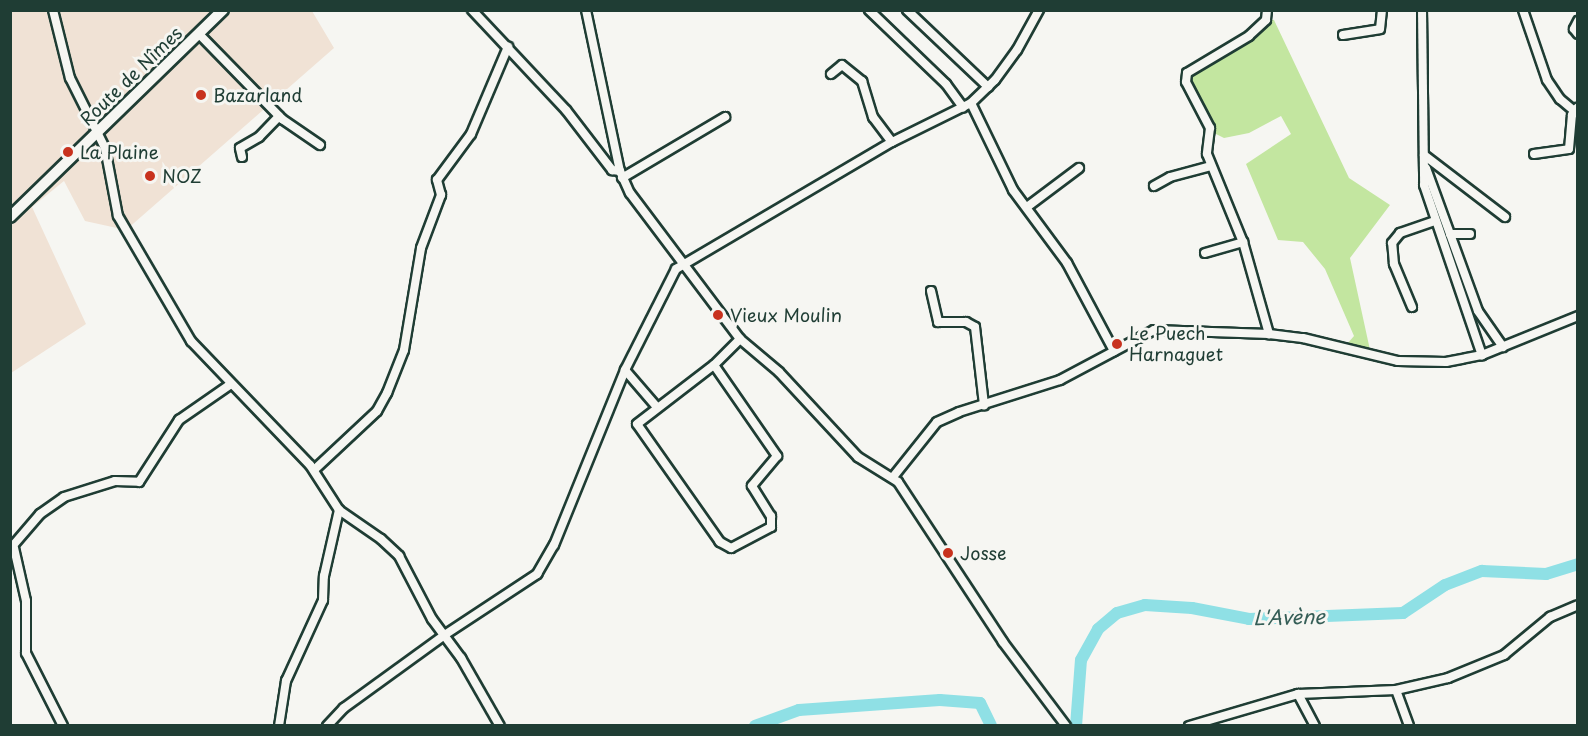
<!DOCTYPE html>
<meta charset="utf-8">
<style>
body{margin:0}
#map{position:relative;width:1588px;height:736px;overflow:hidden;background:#f6f6f2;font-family:"Playpen Sans",sans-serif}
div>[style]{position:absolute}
.built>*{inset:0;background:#f0e2d5}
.green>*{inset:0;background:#c3e6a0}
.river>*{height:12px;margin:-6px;padding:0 6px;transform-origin:6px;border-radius:6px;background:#8fe0e5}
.roads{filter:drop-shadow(2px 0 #1f3d34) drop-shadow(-2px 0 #1f3d34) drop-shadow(0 2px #1f3d34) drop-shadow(0 -2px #1f3d34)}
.minor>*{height:8px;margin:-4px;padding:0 4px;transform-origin:4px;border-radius:4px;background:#f6f6f2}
.major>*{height:10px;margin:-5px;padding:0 5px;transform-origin:5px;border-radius:5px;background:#f6f6f2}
.dots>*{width:16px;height:16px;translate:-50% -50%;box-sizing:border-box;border:3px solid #f6f6f2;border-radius:50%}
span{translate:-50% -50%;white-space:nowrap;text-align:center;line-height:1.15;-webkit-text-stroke:6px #f6f6f2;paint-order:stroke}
.street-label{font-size:18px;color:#1f3d34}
.poi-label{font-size:18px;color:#1f3d34}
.left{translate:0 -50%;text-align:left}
.water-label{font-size:20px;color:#355e57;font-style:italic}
.frame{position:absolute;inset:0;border:12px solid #1f3d34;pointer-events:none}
</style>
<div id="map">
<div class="built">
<i style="clip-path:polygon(11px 11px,312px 11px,334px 48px,126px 230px,85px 221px,64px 181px,32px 207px,86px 324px,11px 373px)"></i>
</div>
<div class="green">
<i style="clip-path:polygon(1266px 18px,1274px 20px,1349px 178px,1390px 205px,1350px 258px,1370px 350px,1347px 344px,1354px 336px,1325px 269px,1303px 242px,1278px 240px,1246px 164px,1291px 134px,1281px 116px,1249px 133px,1224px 138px,1214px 133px,1189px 84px,1191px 74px,1255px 35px)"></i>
</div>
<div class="river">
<i style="left:755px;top:726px;width:47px;rotate:-20deg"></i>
<i style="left:799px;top:710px;width:141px;rotate:-4.1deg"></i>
<i style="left:940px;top:700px;width:40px;rotate:4.3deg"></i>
<i style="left:980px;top:703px;width:25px;rotate:64deg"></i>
<i style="left:1076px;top:726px;width:66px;rotate:-85.7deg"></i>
<i style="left:1081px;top:660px;width:35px;rotate:-61deg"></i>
<i style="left:1098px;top:629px;width:25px;rotate:-40deg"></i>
<i style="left:1117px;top:613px;width:29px;rotate:-16deg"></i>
<i style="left:1145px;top:605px;width:47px;rotate:3.7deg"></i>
<i style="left:1192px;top:608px;width:58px;rotate:10.9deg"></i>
<i style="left:1249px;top:619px;width:154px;rotate:-2.2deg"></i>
<i style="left:1403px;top:613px;width:50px;rotate:-33.7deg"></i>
<i style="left:1445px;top:585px;width:40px;rotate:-21deg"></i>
<i style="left:1482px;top:571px;width:64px;rotate:2.7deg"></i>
<i style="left:1546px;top:574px;width:34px;rotate:-17deg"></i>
</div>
<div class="roads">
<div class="minor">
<i style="left:53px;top:10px;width:70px;rotate:76deg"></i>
<i style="left:70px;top:78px;width:78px;rotate:63.4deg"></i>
<i style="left:105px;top:148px;width:69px;rotate:79.2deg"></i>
<i style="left:118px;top:216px;width:145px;rotate:59.7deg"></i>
<i style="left:191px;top:341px;width:172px;rotate:46.2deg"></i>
<i style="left:310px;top:465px;width:54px;rotate:57.2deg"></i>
<i style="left:339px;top:510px;width:51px;rotate:34.6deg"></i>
<i style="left:381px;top:539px;width:25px;rotate:43deg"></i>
<i style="left:399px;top:556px;width:71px;rotate:62.4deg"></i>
<i style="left:432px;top:619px;width:49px;rotate:53.4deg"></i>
<i style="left:461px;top:658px;width:78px;rotate:60.2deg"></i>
<i style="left:472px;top:10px;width:137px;rotate:46.8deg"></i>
<i style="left:566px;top:110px;width:76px;rotate:52.5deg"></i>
<i style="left:612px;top:170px;width:8px;rotate:7deg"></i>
<i style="left:586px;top:10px;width:165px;rotate:78.1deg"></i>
<i style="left:620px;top:171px;width:24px;rotate:66deg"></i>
<i style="left:630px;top:193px;width:183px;rotate:53deg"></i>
<i style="left:740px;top:339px;width:51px;rotate:40.2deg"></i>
<i style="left:779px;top:372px;width:116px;rotate:47.1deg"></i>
<i style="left:858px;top:457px;width:47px;rotate:32deg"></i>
<i style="left:898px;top:482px;width:191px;rotate:56.7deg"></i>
<i style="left:1003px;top:642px;width:105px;rotate:53.1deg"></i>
<i style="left:869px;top:10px;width:107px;rotate:43.9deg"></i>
<i style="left:946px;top:84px;width:29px;rotate:54deg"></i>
<i style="left:907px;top:10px;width:112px;rotate:43.5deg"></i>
<i style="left:1267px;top:10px;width:10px;rotate:96deg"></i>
<i style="left:1266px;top:20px;width:23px;rotate:137deg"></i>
<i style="left:1249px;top:36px;width:72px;rotate:149.2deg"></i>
<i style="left:1187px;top:73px;width:9px;rotate:96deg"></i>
<i style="left:1186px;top:82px;width:52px;rotate:62.4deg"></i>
<i style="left:1210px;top:128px;width:26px;rotate:97deg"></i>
<i style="left:1207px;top:154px;width:95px;rotate:67.8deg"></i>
<i style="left:1243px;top:242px;width:96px;rotate:74.2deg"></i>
<i style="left:1422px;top:10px;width:175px;rotate:89.3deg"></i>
<i style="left:1424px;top:185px;width:180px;rotate:71.2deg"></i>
<i style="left:1523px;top:10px;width:74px;rotate:71.1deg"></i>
<i style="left:1547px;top:80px;width:23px;rotate:56deg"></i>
<i style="left:1560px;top:99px;width:23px;rotate:40deg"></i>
<i style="left:1578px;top:21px;width:9px;rotate:117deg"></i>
<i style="left:1574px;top:29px;width:6px;rotate:51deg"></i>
<i style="left:199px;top:34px;width:119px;rotate:45.7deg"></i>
<i style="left:282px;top:119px;width:46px;rotate:34.4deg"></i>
<i style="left:1343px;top:35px;width:37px;rotate:-9deg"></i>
<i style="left:1380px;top:29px;width:19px;rotate:-84deg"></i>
<i style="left:831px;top:74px;width:14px;rotate:-39deg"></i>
<i style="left:842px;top:65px;width:26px;rotate:39deg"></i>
<i style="left:862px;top:81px;width:38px;rotate:73deg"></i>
<i style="left:873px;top:117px;width:31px;rotate:53deg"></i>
<i style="left:971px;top:103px;width:97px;rotate:64.2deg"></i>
<i style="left:1013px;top:190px;width:91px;rotate:53.5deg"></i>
<i style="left:1067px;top:263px;width:100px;rotate:61.9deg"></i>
<i style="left:1534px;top:154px;width:35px;rotate:-8deg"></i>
<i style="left:1569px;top:149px;width:34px;rotate:-85deg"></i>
<i style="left:1572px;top:115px;width:9px;rotate:-54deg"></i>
<i style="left:1424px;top:155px;width:102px;rotate:37.4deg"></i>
<i style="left:242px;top:157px;width:9px;rotate:-103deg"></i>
<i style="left:240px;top:148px;width:22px;rotate:-30deg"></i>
<i style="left:259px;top:137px;width:29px;rotate:-46deg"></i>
<i style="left:1426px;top:168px;width:152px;rotate:70deg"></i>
<i style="left:1478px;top:311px;width:44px;rotate:55.2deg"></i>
<i style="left:622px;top:178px;width:120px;rotate:-30.6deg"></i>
<i style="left:1154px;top:186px;width:18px;rotate:-29deg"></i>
<i style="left:1170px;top:177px;width:42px;rotate:-15deg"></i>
<i style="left:1027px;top:207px;width:65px;rotate:-36.9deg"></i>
<i style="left:1450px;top:234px;width:20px"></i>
<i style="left:1205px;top:253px;width:40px;rotate:-16deg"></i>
<i style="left:931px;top:291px;width:32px;rotate:77deg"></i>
<i style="left:938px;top:322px;width:28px"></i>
<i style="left:966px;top:322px;width:10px;rotate:29deg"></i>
<i style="left:975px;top:327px;width:79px;rotate:83.4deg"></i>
<i style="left:1412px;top:307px;width:47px;rotate:-112.7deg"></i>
<i style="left:1394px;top:264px;width:21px;rotate:-95deg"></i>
<i style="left:1392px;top:243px;width:13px;rotate:-51deg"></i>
<i style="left:1400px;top:233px;width:36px;rotate:-19deg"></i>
<i style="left:714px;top:365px;width:111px;rotate:55.3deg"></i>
<i style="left:777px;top:456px;width:39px;rotate:130deg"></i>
<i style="left:752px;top:486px;width:36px;rotate:58deg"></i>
<i style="left:771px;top:516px;width:11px;rotate:90deg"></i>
<i style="left:771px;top:527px;width:45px;rotate:152.3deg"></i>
<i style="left:731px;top:548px;width:13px;rotate:-151deg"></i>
<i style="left:720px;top:542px;width:144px;rotate:-125.1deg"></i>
<i style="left:637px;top:424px;width:97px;rotate:-37.5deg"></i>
<i style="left:714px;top:365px;width:37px;rotate:-45deg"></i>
<i style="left:625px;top:370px;width:48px;rotate:49.3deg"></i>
<i style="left:314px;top:470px;width:86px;rotate:-43.1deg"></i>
<i style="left:377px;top:411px;width:21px;rotate:-61deg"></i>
<i style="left:387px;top:393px;width:46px;rotate:-68.4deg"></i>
<i style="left:404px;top:350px;width:103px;rotate:-80.5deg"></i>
<i style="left:421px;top:248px;width:57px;rotate:-69.3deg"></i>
<i style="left:441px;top:195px;width:16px;rotate:-105deg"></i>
<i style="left:437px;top:180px;width:57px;rotate:-53.5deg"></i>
<i style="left:471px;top:134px;width:95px;rotate:-67deg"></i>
<i style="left:893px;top:477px;width:70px;rotate:-51.3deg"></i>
<i style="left:937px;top:422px;width:24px;rotate:-24deg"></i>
<i style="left:959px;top:412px;width:106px;rotate:-17.6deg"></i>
<i style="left:1060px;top:380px;width:106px;rotate:-28deg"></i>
<i style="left:1154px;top:330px;width:115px;rotate:2deg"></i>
<i style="left:1269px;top:334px;width:34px;rotate:7deg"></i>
<i style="left:1303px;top:338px;width:98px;rotate:13.6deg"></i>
<i style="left:1398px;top:361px;width:48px;rotate:1.2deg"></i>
<i style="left:1446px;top:362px;width:37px;rotate:-11deg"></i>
<i style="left:1482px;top:355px;width:104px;rotate:-22.1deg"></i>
<i style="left:14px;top:548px;width:54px;rotate:77.2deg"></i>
<i style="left:26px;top:601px;width:52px;rotate:90deg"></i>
<i style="left:26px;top:653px;width:82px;rotate:63.1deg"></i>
<i style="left:10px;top:549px;width:46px;rotate:-49.4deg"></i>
<i style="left:40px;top:514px;width:29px;rotate:-35deg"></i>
<i style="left:64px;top:497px;width:53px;rotate:-17.4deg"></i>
<i style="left:115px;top:481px;width:24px;rotate:2deg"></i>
<i style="left:139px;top:482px;width:74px;rotate:-57.2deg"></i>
<i style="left:179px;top:420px;width:63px;rotate:-34.7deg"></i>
<i style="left:1396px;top:690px;width:38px;rotate:70deg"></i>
<i style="left:1298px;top:694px;width:36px;rotate:62deg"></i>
<i style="left:279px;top:726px;width:46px;rotate:-81.2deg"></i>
<i style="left:286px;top:681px;width:89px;rotate:-65.4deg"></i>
<i style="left:323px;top:600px;width:24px;rotate:-88deg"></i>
<i style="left:324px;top:576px;width:68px;rotate:-77.2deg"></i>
<i style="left:327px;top:726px;width:25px;rotate:-47deg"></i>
<i style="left:344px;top:708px;width:122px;rotate:-36deg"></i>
<i style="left:443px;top:636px;width:113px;rotate:-33.4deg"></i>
<i style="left:537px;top:574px;width:34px;rotate:-60deg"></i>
<i style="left:554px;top:545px;width:189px;rotate:-67.9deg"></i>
<i style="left:625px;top:370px;width:113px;rotate:-63.2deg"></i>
<i style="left:676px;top:269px;width:251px;rotate:-30.5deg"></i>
<i style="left:892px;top:142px;width:88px;rotate:-26.3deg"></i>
<i style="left:971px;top:103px;width:33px;rotate:-44deg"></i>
<i style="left:995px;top:80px;width:37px;rotate:-54deg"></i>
<i style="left:1017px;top:50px;width:46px;rotate:-61.2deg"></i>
<i style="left:1189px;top:726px;width:114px;rotate:-16.4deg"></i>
<i style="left:1298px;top:694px;width:98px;rotate:-2.3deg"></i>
<i style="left:1396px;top:690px;width:53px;rotate:-13deg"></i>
<i style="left:1448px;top:678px;width:61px;rotate:-22.3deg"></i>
<i style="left:1504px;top:655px;width:60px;rotate:-39.6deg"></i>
<i style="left:1550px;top:617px;width:30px;rotate:-23deg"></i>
</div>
<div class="major">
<i style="left:10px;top:217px;width:297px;rotate:-44.2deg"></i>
</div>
</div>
<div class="dots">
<i style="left:201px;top:95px;background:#c8321e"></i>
<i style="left:68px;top:152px;background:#c8321e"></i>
<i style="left:150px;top:176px;background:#c8321e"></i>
<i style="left:718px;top:315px;background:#c8321e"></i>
<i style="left:1117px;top:344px;background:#c8321e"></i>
<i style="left:948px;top:553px;background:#c8321e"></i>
</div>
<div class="street-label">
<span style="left:131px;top:76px;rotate:-44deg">Route de Nîmes</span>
</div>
<div class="poi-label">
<span class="left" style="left:213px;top:95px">Bazarland</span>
<span class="left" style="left:80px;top:152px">La Plaine</span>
<span class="left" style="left:162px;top:176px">NOZ</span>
<span class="left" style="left:730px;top:315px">Vieux Moulin</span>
<span class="left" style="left:1129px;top:344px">Le Puech<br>Harnaguet</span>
<span class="left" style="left:960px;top:553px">Josse</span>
</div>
<div class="water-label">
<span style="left:1289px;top:617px;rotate:-1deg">L'Avène</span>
</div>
<div class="frame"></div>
</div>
